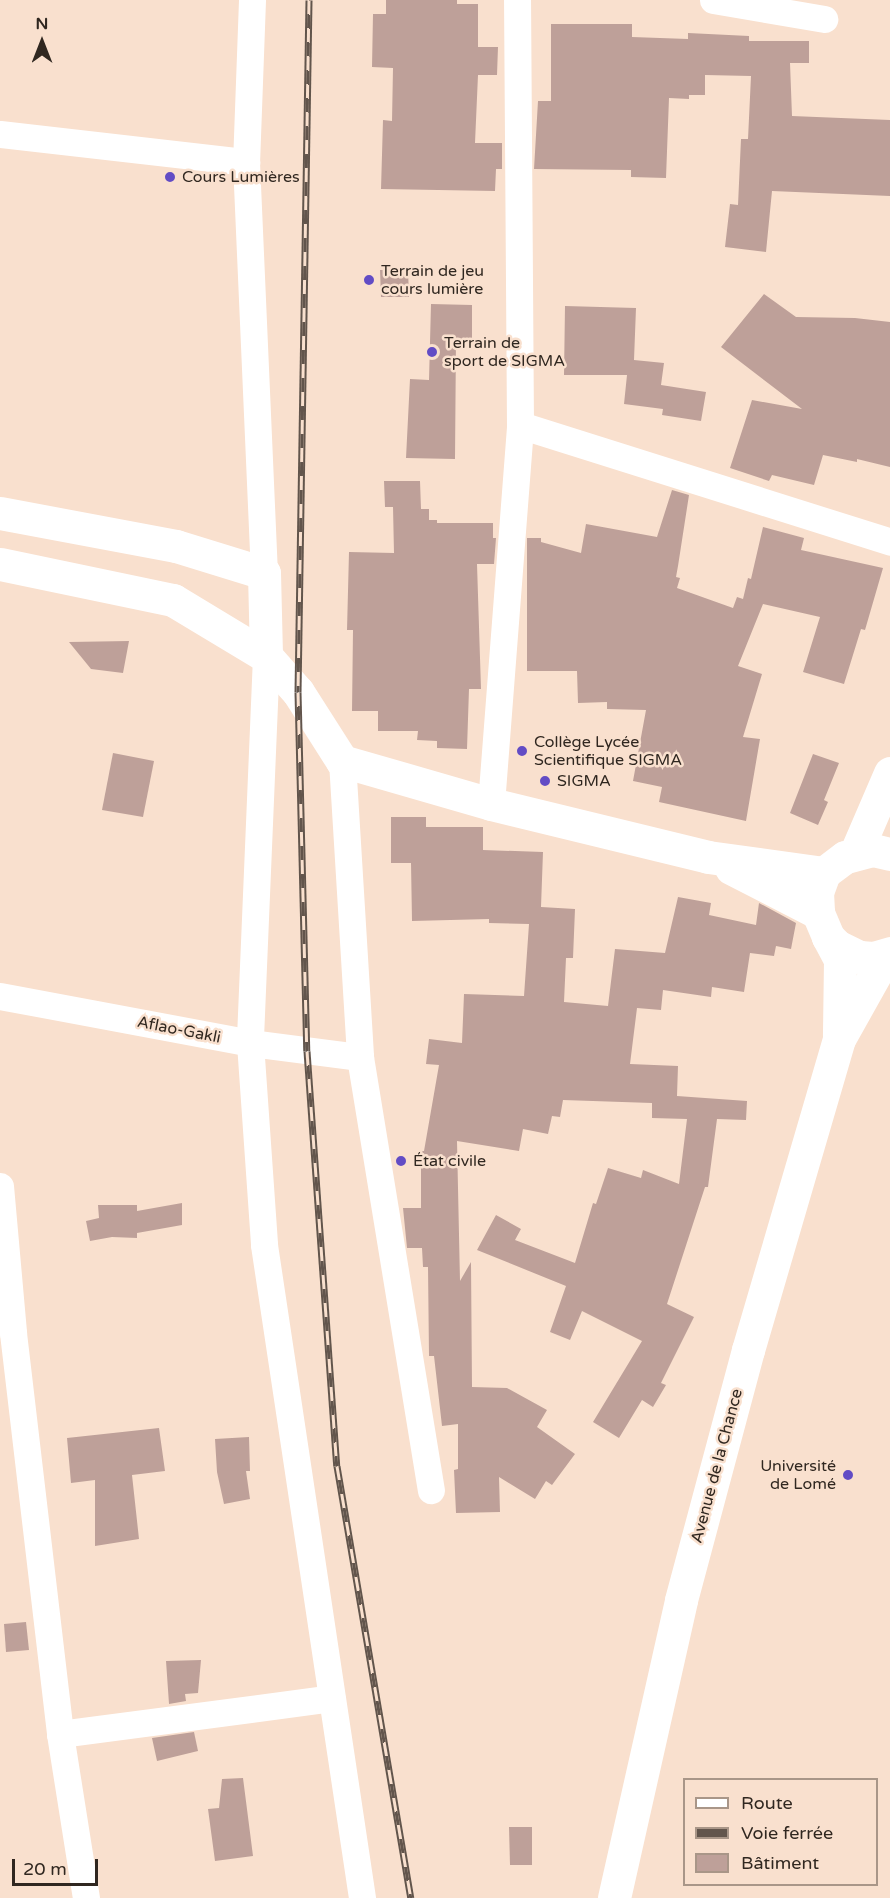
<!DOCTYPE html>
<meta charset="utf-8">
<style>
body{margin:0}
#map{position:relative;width:890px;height:1898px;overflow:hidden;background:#f9e0ce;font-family:"Varela Round",sans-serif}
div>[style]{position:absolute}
.building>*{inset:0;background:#bea099}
.street>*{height:27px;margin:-13.5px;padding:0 13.5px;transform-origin:13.5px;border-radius:13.5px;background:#fff}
.secondary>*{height:33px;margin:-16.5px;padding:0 16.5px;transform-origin:16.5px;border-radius:16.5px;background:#fff}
.primary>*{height:33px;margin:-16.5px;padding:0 16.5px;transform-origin:16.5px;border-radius:16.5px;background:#fff}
.rail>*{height:7px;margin-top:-3.5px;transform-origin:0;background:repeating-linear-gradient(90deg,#f9e0ce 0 14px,#62554c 0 28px);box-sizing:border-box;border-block:2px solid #62554c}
.dots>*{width:16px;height:16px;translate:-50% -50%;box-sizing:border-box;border:3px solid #f9e0ce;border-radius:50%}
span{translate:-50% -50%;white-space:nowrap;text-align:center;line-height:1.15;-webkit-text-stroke:5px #f9e0ce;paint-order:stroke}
.poi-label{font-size:16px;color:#302720}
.left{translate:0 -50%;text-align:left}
.right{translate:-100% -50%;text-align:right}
.street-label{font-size:16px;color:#302720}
.legend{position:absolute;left:683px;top:1778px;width:195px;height:108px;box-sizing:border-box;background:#f9e0ce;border:2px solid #a99688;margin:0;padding:8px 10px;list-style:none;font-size:18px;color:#302720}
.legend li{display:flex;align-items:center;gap:12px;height:30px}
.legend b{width:30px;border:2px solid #a99688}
.north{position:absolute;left:12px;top:12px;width:60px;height:60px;-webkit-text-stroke:4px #f9e0ce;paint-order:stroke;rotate:0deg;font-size:16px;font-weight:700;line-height:24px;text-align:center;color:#302720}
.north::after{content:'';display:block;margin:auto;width:21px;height:27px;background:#302720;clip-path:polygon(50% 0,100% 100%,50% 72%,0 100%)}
.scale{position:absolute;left:12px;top:1859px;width:86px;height:27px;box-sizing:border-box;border:3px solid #302720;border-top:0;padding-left:8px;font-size:18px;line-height:21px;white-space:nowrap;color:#302720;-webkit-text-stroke:4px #f9e0ce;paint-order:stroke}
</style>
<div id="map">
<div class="building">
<i style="clip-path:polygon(386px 0,457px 0,457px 4px,478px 4px,478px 47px,498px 47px,497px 75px,478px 75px,475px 143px,502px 143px,502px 169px,496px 169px,495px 191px,381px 189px,383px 120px,392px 121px,393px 68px,372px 67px,373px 14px,386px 14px)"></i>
<i style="clip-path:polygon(551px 24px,632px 24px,632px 37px,688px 39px,688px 33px,749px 36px,749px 41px,809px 41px,809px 63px,790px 63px,792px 116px,890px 120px,890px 196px,772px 191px,766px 252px,725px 247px,730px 204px,738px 205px,741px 139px,748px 139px,751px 76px,705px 75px,705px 95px,689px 95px,689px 99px,669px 98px,666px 178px,631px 177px,631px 170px,534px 169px,538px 101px,551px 101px)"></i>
<i style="clip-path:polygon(380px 270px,408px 270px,409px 297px,381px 297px)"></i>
<i style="clip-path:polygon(764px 294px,796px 317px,855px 318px,890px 322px,890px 467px,857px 459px,857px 462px,823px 455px,814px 485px,772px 475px,769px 481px,730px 468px,752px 400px,802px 409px,721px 347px)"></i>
<i style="clip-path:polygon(431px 304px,472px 305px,472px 339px,456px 339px,455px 459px,406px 458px,410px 379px,429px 380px)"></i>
<i style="clip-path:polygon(565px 306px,636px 308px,634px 360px,664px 363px,661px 385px,706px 392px,701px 421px,662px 415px,663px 409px,624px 404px,627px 375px,564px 375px)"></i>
<i style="clip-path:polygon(384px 481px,420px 481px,421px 509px,429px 509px,429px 520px,437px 520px,437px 523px,493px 523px,493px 538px,496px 538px,494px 564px,477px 564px,481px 689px,469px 689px,467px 749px,437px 748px,437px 741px,417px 740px,418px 731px,378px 731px,378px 711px,352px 711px,353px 630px,347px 630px,349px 552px,394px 553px,393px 507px,385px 507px)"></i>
<i style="clip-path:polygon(672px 490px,689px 495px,678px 566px,676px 577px,680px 578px,677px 588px,733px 608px,737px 597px,743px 599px,748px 578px,751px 579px,763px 527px,804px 538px,801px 550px,883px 568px,865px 630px,861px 629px,844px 684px,803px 672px,820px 617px,763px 604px,738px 666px,762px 674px,743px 737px,760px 739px,746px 821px,659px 802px,662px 787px,633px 781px,646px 710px,607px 709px,607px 702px,578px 703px,577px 671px,527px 671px,527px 538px,541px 538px,541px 542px,581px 553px,586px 524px,657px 537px)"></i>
<i style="clip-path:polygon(129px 641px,123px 673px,91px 669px,69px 642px)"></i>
<i style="clip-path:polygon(113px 753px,154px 761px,143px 817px,102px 810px)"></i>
<i style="clip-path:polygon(813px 754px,839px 763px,824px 800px,828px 802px,818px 825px,790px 813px)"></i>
<i style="clip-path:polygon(391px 817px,426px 817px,426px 827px,483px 827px,483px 850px,543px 852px,541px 907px,575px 909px,573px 958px,566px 958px,564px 1002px,608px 1006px,615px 949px,665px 953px,678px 897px,711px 903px,709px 915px,756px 925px,759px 903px,796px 923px,791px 949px,776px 946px,774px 956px,750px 953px,744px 992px,712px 987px,711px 997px,663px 990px,661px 1010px,637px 1008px,630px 1064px,678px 1066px,677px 1096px,747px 1101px,746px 1120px,717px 1119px,708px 1187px,705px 1187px,667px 1304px,694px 1317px,661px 1383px,666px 1385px,653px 1407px,642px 1400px,619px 1438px,593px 1422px,642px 1341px,582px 1311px,570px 1340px,550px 1332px,566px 1286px,477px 1250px,496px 1215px,521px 1229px,515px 1240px,575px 1263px,593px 1203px,596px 1204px,608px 1168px,641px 1178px,643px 1170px,679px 1184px,687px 1119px,652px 1118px,652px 1103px,563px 1100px,560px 1117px,552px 1116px,548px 1134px,523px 1129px,519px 1151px,457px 1141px,460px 1281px,471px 1262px,472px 1387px,507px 1388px,547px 1410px,537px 1427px,575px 1454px,552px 1485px,546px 1481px,535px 1499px,499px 1477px,500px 1512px,456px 1513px,454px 1470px,458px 1469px,458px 1424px,442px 1426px,434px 1356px,429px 1356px,428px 1267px,423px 1267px,422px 1248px,407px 1248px,403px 1208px,421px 1208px,421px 1151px,424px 1151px,439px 1065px,426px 1064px,429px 1039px,462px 1043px,464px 994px,524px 996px,529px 924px,489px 923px,489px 919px,412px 921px,411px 863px,391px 863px)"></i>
<i style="clip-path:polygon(182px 1203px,182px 1225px,137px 1233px,137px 1238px,112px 1237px,90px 1241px,86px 1221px,99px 1218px,98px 1205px,137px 1205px,137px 1211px)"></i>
<i style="clip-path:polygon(159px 1428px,165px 1471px,132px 1475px,139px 1539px,95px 1546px,95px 1480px,71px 1483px,67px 1438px)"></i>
<i style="clip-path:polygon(249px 1437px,250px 1471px,246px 1471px,250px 1499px,224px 1504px,217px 1472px,215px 1439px)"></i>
<i style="clip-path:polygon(26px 1622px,29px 1650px,6px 1652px,4px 1624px)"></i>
<i style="clip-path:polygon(201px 1660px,198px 1693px,185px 1694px,186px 1701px,169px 1704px,166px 1661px)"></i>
<i style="clip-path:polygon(194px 1732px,198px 1751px,157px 1761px,152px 1738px)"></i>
<i style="clip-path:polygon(243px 1778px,253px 1856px,215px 1861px,208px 1809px,219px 1808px,222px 1779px)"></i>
<i style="clip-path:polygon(509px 1827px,532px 1827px,532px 1865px,510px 1865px)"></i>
</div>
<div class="street">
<i style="left:252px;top:0;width:162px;rotate:92.1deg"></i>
<i style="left:246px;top:162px;width:411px;rotate:87.5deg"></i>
<i style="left:713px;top:0;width:113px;rotate:9.7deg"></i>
<i style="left:0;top:134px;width:248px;rotate:6.5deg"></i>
<i style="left:520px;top:425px;width:388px;rotate:17.5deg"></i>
<i style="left:266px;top:656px;width:387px;rotate:92.4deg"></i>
<i style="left:250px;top:1043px;width:202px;rotate:86deg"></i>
<i style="left:264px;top:1245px;width:660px;rotate:81.46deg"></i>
<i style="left:342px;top:761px;width:297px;rotate:86.5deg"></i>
<i style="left:360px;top:1057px;width:439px;rotate:80.7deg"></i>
<i style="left:491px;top:804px;width:380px;rotate:-85.6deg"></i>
<i style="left:520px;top:425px;width:425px;rotate:-90.4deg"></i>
<i style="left:0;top:996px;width:254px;rotate:10.6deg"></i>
<i style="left:250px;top:1043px;width:111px;rotate:7.3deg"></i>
<i style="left:0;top:1186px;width:148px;rotate:84.9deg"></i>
<i style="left:13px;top:1333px;width:404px;rotate:83.3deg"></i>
<i style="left:60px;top:1734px;width:166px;rotate:81deg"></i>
<i style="left:60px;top:1734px;width:274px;rotate:-7.5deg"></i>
</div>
<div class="secondary">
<i style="left:0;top:513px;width:179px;rotate:10.6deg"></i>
<i style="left:176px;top:546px;width:92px;rotate:17.1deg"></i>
<i style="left:264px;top:573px;width:83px;rotate:88.6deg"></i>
<i style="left:0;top:564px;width:177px;rotate:11.8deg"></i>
<i style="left:173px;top:600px;width:109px;rotate:31.1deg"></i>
<i style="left:266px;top:656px;width:48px;rotate:48.4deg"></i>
<i style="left:298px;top:692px;width:82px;rotate:57.5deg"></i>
<i style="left:342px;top:761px;width:155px;rotate:16.1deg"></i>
<i style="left:491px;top:804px;width:223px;rotate:13.7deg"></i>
<i style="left:708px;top:857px;width:117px;rotate:7.9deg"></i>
<i style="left:731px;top:868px;width:98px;rotate:27.3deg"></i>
</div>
<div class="primary">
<i style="left:856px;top:852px;width:86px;rotate:-66.7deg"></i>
<i style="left:890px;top:854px;width:18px;rotate:-167deg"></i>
<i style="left:872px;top:850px;width:28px;rotate:165deg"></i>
<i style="left:845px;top:857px;width:26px;rotate:143deg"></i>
<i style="left:824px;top:873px;width:20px;rotate:110deg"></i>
<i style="left:817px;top:892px;width:21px;rotate:87deg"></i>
<i style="left:818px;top:913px;width:26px;rotate:67deg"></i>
<i style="left:828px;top:937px;width:13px;rotate:45deg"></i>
<i style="left:837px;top:946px;width:25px;rotate:26deg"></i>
<i style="left:860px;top:957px;width:13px;rotate:4deg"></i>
<i style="left:873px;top:958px;width:18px;rotate:-16deg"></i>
<i style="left:828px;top:937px;width:26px;rotate:62deg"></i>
<i style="left:840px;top:960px;width:75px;rotate:90.8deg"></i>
<i style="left:614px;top:1898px;width:305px;rotate:-77.3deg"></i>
<i style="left:681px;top:1600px;width:259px;rotate:-75deg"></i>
<i style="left:748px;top:1350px;width:324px;rotate:-73.7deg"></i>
<i style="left:839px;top:1039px;width:96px;rotate:-60.8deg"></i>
</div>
<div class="rail">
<i style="left:309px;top:0;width:692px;rotate:90.91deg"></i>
<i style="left:298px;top:692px;width:359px;rotate:88.6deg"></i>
<i style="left:307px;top:1051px;width:416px;rotate:85.9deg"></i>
<i style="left:337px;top:1466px;width:438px;rotate:80.3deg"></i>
</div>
<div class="dots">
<i style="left:170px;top:177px;background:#624cc5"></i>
<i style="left:369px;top:280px;background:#624cc5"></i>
<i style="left:432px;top:352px;background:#624cc5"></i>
<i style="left:522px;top:751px;background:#624cc5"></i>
<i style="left:545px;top:781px;background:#624cc5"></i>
<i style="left:401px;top:1161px;background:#624cc5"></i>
<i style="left:848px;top:1475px;background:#624cc5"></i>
</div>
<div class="poi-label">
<span class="left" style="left:182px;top:177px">Cours Lumières</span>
<span class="left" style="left:381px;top:280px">Terrain de jeu<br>cours lumière</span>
<span class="left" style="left:444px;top:352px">Terrain de<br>sport de SIGMA</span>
<span class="left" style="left:534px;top:751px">Collège Lycée<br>Scientifique SIGMA</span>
<span class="left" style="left:557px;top:781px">SIGMA</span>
<span class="left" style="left:413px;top:1161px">État civile</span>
<span class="right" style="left:836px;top:1475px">Université<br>de Lomé</span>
</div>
<div class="street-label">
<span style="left:179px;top:1030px;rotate:11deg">Aflao-Gakli</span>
<span style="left:717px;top:1466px;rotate:-75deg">Avenue de la Chance</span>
</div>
<ul class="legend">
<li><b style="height:8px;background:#fff"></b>Route</li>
<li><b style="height:8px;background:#62554c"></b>Voie ferrée</li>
<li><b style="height:16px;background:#bea099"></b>Bâtiment</li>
</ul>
<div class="north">N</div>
<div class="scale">20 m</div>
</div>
